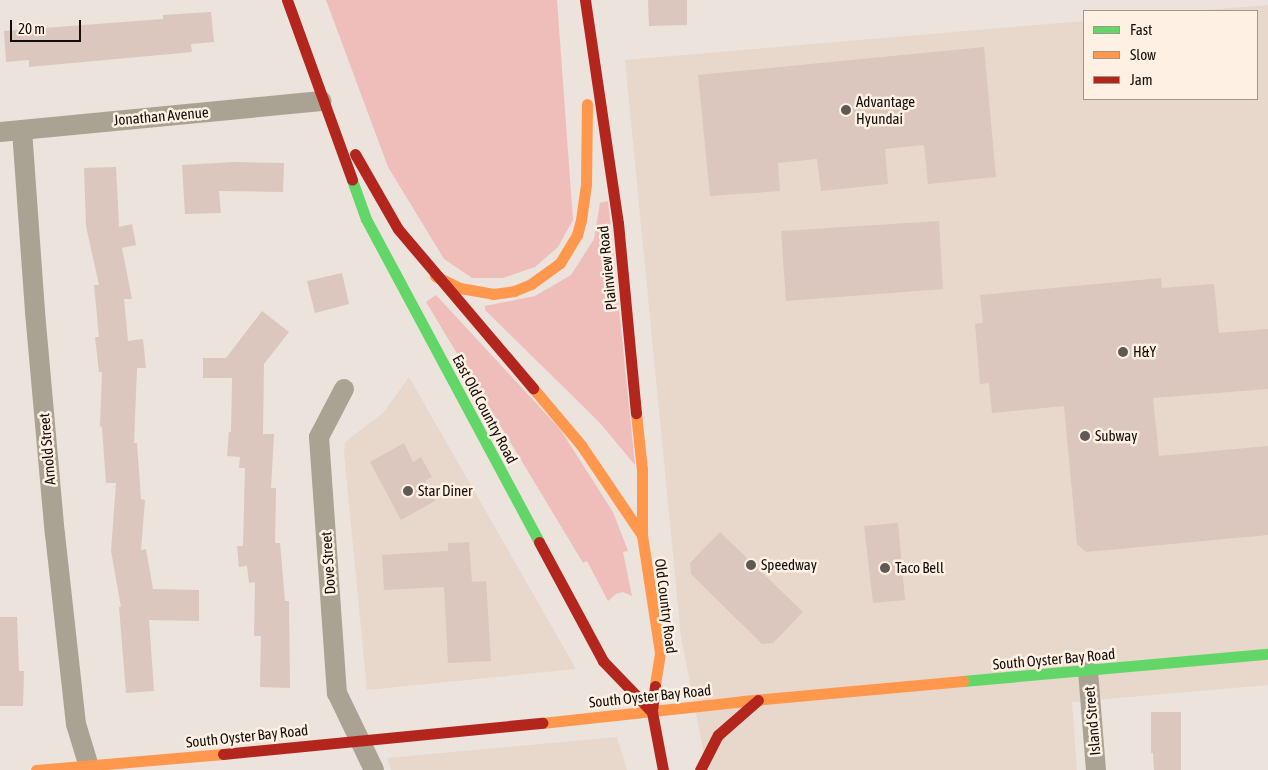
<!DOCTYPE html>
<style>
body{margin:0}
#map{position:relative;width:1268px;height:770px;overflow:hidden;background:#ebe3dc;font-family:"Asap Condensed",sans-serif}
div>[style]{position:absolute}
.built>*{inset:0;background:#e7d8cb}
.green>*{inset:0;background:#f0beba}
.building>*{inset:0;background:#dbc7bd}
.street>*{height:20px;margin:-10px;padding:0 10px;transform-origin:10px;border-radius:10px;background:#aaa292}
.fast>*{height:11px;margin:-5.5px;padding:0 5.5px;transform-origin:5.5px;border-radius:5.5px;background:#63d668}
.slow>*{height:11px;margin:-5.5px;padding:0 5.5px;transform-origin:5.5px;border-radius:5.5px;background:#ff974d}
.jam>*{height:11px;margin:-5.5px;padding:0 5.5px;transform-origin:5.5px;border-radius:5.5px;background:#b3261e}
.dots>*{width:14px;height:14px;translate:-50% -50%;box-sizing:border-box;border:2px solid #fef0e3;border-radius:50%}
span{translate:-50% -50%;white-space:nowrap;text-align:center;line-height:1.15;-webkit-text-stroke:5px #fef0e3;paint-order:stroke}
.poi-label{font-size:15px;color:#130e0a}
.left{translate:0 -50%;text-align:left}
.street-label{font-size:15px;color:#130e0a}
.legend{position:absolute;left:1083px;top:10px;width:175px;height:90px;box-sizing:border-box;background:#fef0e3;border:1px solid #a0968c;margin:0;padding:6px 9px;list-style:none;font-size:15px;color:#130e0a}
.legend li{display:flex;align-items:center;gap:10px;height:25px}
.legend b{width:25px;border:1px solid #a0968c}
.scale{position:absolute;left:10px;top:20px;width:71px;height:22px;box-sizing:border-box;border:2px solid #130e0a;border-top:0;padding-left:6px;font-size:15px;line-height:18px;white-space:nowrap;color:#130e0a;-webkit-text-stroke:4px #fef0e3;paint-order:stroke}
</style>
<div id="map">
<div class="built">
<i style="clip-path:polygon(1268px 5px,1268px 685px,1072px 702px,1077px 770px,707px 770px,681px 637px,625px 60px,1084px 21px,1084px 99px,1257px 99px,1257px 11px,1194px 11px)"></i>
<i style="clip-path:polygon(409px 377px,576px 669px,367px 690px,344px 453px,345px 442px,384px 412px)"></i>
<i style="clip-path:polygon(617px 737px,627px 770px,391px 770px,387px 758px)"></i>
</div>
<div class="green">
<i style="clip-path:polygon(326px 0,557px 0,573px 220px,558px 247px,535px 267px,503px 278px,472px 278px,444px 259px,388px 167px)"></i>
<i style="clip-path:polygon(608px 201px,635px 465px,600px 423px,485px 310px,485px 306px,535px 296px,571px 275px,594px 239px,600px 203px)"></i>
<i style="clip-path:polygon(436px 295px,560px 429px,613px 512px,628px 551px,623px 552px,632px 596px,623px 592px,616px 594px,608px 601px,587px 561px,583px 563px,426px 302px)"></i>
</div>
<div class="building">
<i style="clip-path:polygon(648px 0,687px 0,687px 25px,649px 26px)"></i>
<i style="clip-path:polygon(211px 12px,214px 42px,191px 44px,192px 52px,29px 67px,29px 60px,6px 62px,4px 31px,163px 19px,163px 15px)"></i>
<i style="clip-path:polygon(984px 47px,996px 177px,928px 184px,924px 145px,885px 149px,888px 184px,821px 191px,817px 159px,778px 163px,780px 191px,710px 196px,698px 75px)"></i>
<i style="clip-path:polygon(234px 162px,284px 163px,283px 192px,219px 191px,221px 213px,185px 214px,182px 165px)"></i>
<i style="clip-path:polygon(116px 167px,119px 227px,132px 224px,136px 245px,122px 248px,132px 299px,124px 299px,128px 341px,143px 339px,146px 368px,137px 368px,134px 443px,137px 443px,141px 499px,145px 500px,141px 550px,146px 549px,153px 589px,199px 590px,199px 621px,149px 620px,154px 691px,126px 693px,119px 607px,121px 607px,111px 551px,116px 483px,106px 483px,102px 427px,100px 426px,102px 372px,99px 372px,95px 337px,99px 337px,94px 285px,99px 285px,86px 226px,84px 168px)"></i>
<i style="clip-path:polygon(939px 221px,943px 289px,786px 301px,781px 231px)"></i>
<i style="clip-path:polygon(342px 273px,349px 304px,315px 313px,307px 281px)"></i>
<i style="clip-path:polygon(1161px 278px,1162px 288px,1214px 284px,1219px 333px,1268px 329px,1268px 389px,1153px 398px,1159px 456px,1268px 446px,1268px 535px,1086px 552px,1077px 544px,1064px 406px,992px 413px,989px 383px,980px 384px,975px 324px,983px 323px,980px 295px)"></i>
<i style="clip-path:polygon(262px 311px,289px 332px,264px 364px,263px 434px,274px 434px,271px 488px,276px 488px,275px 543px,280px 543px,285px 601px,289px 601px,290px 688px,260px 687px,261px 636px,254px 636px,255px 582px,249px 583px,247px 566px,239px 567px,237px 546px,243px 546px,245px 468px,239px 468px,240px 457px,227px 456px,229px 432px,231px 432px,232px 378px,203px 378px,203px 358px,226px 358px)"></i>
<i style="clip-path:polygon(404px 443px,413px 462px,421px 457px,432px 477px,425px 481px,435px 501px,401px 520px,370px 462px)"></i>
<i style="clip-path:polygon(898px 523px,905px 600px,873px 603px,864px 526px)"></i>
<i style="clip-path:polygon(720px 532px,803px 612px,773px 643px,762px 644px,691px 574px,690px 563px)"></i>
<i style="clip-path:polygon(469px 542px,472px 582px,486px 581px,491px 661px,448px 663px,444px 587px,384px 590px,382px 555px,448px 551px,448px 543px)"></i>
<i style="clip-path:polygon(0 617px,17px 617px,19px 671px,24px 671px,23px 706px,0 706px)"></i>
<i style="clip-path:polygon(1151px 712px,1181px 712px,1181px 770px,1154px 770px,1153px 753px,1151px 753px)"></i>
</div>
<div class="street">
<i style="left:22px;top:130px;width:182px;rotate:85.9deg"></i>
<i style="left:35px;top:312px;width:223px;rotate:84.9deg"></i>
<i style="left:55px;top:534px;width:191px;rotate:83.7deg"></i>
<i style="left:76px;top:724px;width:48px;rotate:73.1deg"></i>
<i style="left:0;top:132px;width:323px;rotate:-5.5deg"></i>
<i style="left:344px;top:389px;width:54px;rotate:117.5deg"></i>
<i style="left:319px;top:437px;width:257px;rotate:86deg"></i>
<i style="left:337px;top:693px;width:85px;rotate:64.3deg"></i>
<i style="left:1088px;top:671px;width:99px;rotate:85.4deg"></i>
</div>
<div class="fast">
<i style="left:352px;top:180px;width:41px;rotate:70.3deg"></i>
<i style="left:366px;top:219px;width:366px;rotate:61.8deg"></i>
<i style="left:963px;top:681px;width:306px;rotate:-5.1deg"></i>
</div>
<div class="slow">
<i style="left:435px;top:276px;width:28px;rotate:26deg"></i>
<i style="left:460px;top:288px;width:34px;rotate:10deg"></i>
<i style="left:493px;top:294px;width:21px;rotate:-8deg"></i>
<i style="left:514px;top:291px;width:18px;rotate:-22deg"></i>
<i style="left:531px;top:284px;width:36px;rotate:-36deg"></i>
<i style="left:560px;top:263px;width:33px;rotate:-59deg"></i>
<i style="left:577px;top:235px;width:16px;rotate:-75deg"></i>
<i style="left:581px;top:220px;width:36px;rotate:-82deg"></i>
<i style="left:586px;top:184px;width:80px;rotate:-89.3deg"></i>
<i style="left:533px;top:388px;width:75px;rotate:49.9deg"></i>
<i style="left:581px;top:445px;width:109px;rotate:55.9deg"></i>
<i style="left:642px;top:535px;width:119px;rotate:81.3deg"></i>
<i style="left:660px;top:653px;width:33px;rotate:99deg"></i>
<i style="left:636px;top:413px;width:57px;rotate:84deg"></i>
<i style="left:642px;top:470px;width:65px;rotate:90deg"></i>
<i style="left:542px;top:723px;width:202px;rotate:-6.2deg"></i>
<i style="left:743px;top:701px;width:221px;rotate:-5.2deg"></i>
<i style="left:36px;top:770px;width:188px;rotate:-4.9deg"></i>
</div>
<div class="jam">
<i style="left:287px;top:0;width:191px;rotate:70.1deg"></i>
<i style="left:585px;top:0;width:225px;rotate:81.6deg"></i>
<i style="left:618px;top:223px;width:191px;rotate:84.6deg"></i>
<i style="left:355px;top:154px;width:86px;rotate:60.2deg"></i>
<i style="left:398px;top:229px;width:209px;rotate:49.7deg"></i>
<i style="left:539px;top:542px;width:135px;rotate:61.7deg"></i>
<i style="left:603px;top:661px;width:71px;rotate:46.1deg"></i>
<i style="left:655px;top:686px;width:26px;rotate:97deg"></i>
<i style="left:652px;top:712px;width:59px;rotate:79.3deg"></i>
<i style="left:223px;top:754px;width:321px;rotate:-5.6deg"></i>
<i style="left:700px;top:770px;width:39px;rotate:-63deg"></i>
<i style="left:718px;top:735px;width:53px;rotate:-41.2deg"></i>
</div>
<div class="dots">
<i style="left:846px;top:110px;background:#5f5954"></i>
<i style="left:1123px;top:352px;background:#5f5954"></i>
<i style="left:1085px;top:436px;background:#5f5954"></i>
<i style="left:408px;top:491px;background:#5f5954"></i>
<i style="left:751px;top:565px;background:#5f5954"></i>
<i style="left:885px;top:568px;background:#5f5954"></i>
</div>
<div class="poi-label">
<span class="left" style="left:856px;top:110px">Advantage<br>Hyundai</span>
<span class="left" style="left:1133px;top:352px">H&amp;Y</span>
<span class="left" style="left:1095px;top:436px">Subway</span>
<span class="left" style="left:418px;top:491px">Star Diner</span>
<span class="left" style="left:761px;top:565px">Speedway</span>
<span class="left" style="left:895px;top:568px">Taco Bell</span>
</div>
<div class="street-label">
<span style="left:161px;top:116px;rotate:-5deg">Jonathan Avenue</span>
<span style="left:607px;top:268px;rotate:-96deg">Plainview Road</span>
<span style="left:485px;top:409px;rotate:62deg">East Old Country Road</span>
<span style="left:47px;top:449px;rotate:-95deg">Arnold Street</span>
<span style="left:328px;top:563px;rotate:-94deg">Dove Street</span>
<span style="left:666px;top:606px;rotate:83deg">Old Country Road</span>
<span style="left:1054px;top:659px;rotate:-5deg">South Oyster Bay Road</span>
<span style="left:650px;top:696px;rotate:-6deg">South Oyster Bay Road</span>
<span style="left:1092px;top:721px;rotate:-95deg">Island Street</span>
<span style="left:247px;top:736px;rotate:-6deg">South Oyster Bay Road</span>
</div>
<ul class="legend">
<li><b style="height:6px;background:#63d668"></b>Fast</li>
<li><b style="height:6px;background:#ff974d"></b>Slow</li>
<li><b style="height:6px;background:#b3261e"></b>Jam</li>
</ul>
<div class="scale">20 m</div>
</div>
